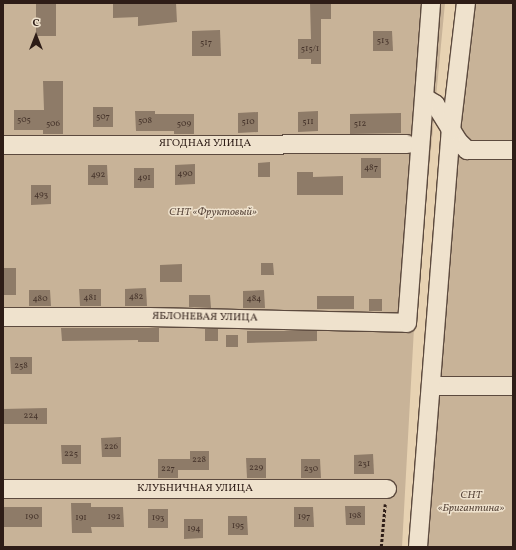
<!DOCTYPE html>
<meta charset="utf-8">
<style>
body{margin:0}
#map{position:relative;width:516px;height:550px;overflow:hidden;background:#e7d2b2;font-family:Vollkorn,serif}
div>[style]{position:absolute}
.green>*{inset:0;background:#c8b398}
.building>*{inset:0;background:#8e7b68}
.path>*{height:2.5px;margin-top:-1.25px;transform-origin:0;background:repeating-linear-gradient(90deg,#2e1d17 0 3px,transparent 0 5px)}
.roads{filter:drop-shadow(1px 0 #5c4a3e) drop-shadow(-1px 0 #5c4a3e) drop-shadow(0 1px #5c4a3e) drop-shadow(0 -1px #5c4a3e)}
.minor>*{height:18px;margin:-9px;padding:0 9px;transform-origin:9px;border-radius:9px;background:#efe2cd}
span{translate:-50% -50%;white-space:nowrap;text-align:center;line-height:1.15;-webkit-text-stroke:3px #efe2cd;paint-order:stroke}
.number-label{font-size:9px;color:#46342b}
.number-label span{-webkit-text-stroke-width:0}
.street-label{font-size:11px;color:#2e1d17}
.park-label{font-size:11px;color:#5c4a3e;font-style:italic}
.frame{position:absolute;inset:0;border:4px solid #2e1d17;pointer-events:none}
.north{position:absolute;left:16px;top:16px;width:40px;height:40px;-webkit-text-stroke:3px #efe2cd;paint-order:stroke;rotate:0deg;font-size:11px;font-weight:700;line-height:16px;text-align:center;color:#2e1d17}
.north::after{content:'';display:block;margin:auto;width:14px;height:18px;background:#2e1d17;clip-path:polygon(50% 0,100% 100%,50% 72%,0 100%)}
</style>
<div id="map">
<div class="green">
<i style="clip-path:polygon(3px 3px,445px 3px,414px 328px,402px 547px,3px 547px)"></i>
<i style="clip-path:polygon(462px 3px,513px 3px,513px 547px,425px 547px)"></i>
</div>
<div class="building">
<i style="clip-path:polygon(36px 3px,56px 3px,56px 36px,36px 36px)"></i>
<i style="clip-path:polygon(113px 3px,176px 3px,177px 22px,138px 26px,138px 17px,113px 18px)"></i>
<i style="clip-path:polygon(310px 3px,331px 3px,331px 19px,321px 19px,321px 64px,311px 64px,311px 59px,298px 59px,298px 39px,311px 39px)"></i>
<i style="clip-path:polygon(220px 30px,221px 56px,192px 56px,192px 31px)"></i>
<i style="clip-path:polygon(373px 31px,392px 31px,393px 51px,373px 51px)"></i>
<i style="clip-path:polygon(43px 81px,63px 81px,63px 134px,43px 134px,43px 130px,14px 130px,14px 110px,44px 110px)"></i>
<i style="clip-path:polygon(93px 107px,113px 107px,113px 127px,93px 127px)"></i>
<i style="clip-path:polygon(135px 111px,155px 111px,155px 114px,194px 114px,194px 134px,174px 134px,174px 131px,136px 131px)"></i>
<i style="clip-path:polygon(318px 111px,318px 131px,298px 132px,298px 112px)"></i>
<i style="clip-path:polygon(258px 112px,258px 132px,238px 133px,238px 113px)"></i>
<i style="clip-path:polygon(401px 113px,401px 133px,350px 134px,350px 114px)"></i>
<i style="clip-path:polygon(361px 158px,381px 158px,381px 178px,361px 178px)"></i>
<i style="clip-path:polygon(270px 162px,270px 177px,258px 177px,258px 163px)"></i>
<i style="clip-path:polygon(195px 164px,195px 184px,175px 185px,175px 165px)"></i>
<i style="clip-path:polygon(88px 165px,107px 165px,108px 185px,88px 185px)"></i>
<i style="clip-path:polygon(134px 168px,154px 168px,154px 188px,134px 188px)"></i>
<i style="clip-path:polygon(297px 172px,313px 172px,313px 177px,343px 176px,343px 195px,297px 195px)"></i>
<i style="clip-path:polygon(31px 185px,51px 185px,51px 204px,31px 205px)"></i>
<i style="clip-path:polygon(261px 263px,273px 263px,274px 275px,261px 275px)"></i>
<i style="clip-path:polygon(182px 264px,182px 282px,160px 282px,160px 265px)"></i>
<i style="clip-path:polygon(3px 268px,16px 268px,16px 295px,3px 295px)"></i>
<i style="clip-path:polygon(146px 288px,147px 306px,125px 306px,125px 289px)"></i>
<i style="clip-path:polygon(79px 289px,101px 289px,101px 306px,80px 306px)"></i>
<i style="clip-path:polygon(29px 290px,50px 290px,51px 306px,29px 306px)"></i>
<i style="clip-path:polygon(264px 290px,265px 308px,243px 308px,243px 291px)"></i>
<i style="clip-path:polygon(189px 295px,210px 295px,211px 308px,189px 307px)"></i>
<i style="clip-path:polygon(317px 296px,354px 296px,354px 309px,317px 309px)"></i>
<i style="clip-path:polygon(369px 299px,382px 299px,382px 311px,369px 311px)"></i>
<i style="clip-path:polygon(61px 328px,159px 328px,159px 342px,138px 342px,138px 340px,62px 341px)"></i>
<i style="clip-path:polygon(205px 329px,218px 329px,218px 341px,205px 341px)"></i>
<i style="clip-path:polygon(247px 331px,317px 331px,317px 341px,247px 343px)"></i>
<i style="clip-path:polygon(226px 335px,238px 335px,238px 347px,226px 347px)"></i>
<i style="clip-path:polygon(10px 357px,32px 357px,32px 374px,11px 374px)"></i>
<i style="clip-path:polygon(47px 408px,47px 424px,3px 424px,3px 409px)"></i>
<i style="clip-path:polygon(121px 437px,121px 457px,102px 457px,101px 438px)"></i>
<i style="clip-path:polygon(61px 445px,81px 445px,81px 464px,62px 464px)"></i>
<i style="clip-path:polygon(190px 451px,209px 451px,209px 470px,178px 470px,178px 478px,158px 478px,158px 459px,190px 459px)"></i>
<i style="clip-path:polygon(373px 454px,374px 474px,354px 474px,354px 455px)"></i>
<i style="clip-path:polygon(246px 458px,266px 458px,266px 478px,247px 478px)"></i>
<i style="clip-path:polygon(301px 459px,320px 459px,321px 478px,301px 478px)"></i>
<i style="clip-path:polygon(71px 503px,91px 503px,91px 507px,123px 507px,124px 527px,91px 527px,92px 533px,72px 533px)"></i>
<i style="clip-path:polygon(345px 506px,365px 506px,365px 525px,346px 525px)"></i>
<i style="clip-path:polygon(3px 507px,42px 507px,42px 527px,3px 527px)"></i>
<i style="clip-path:polygon(294px 507px,313px 507px,314px 527px,294px 527px)"></i>
<i style="clip-path:polygon(148px 509px,168px 509px,168px 528px,148px 528px)"></i>
<i style="clip-path:polygon(228px 516px,247px 516px,248px 535px,228px 535px)"></i>
<i style="clip-path:polygon(184px 519px,203px 519px,203px 538px,184px 539px)"></i>
</div>
<div class="path">
<i style="left:381px;top:547px;width:43px;rotate:-84.7deg"></i>
</div>
<div class="roads">
<div class="minor">
<i style="left:425px;top:98px;width:12px;rotate:31deg"></i>
<i style="left:435px;top:104px;width:44px;rotate:58.1deg"></i>
<i style="left:458px;top:141px;width:13px;rotate:45deg"></i>
<i style="left:467px;top:150px;width:46px"></i>
<i style="left:3px;top:145px;width:404px;rotate:-0.1deg"></i>
<i style="left:3px;top:317px;width:146px"></i>
<i style="left:149px;top:317px;width:258px;rotate:1.3deg"></i>
<i style="left:407px;top:323px;width:321px;rotate:-85.7deg"></i>
<i style="left:431px;top:386px;width:82px"></i>
<i style="left:3px;top:489px;width:384px"></i>
<i style="left:418px;top:547px;width:418px;rotate:-85.5deg"></i>
<i style="left:451px;top:130px;width:128px;rotate:-83.3deg"></i>
</div>
</div>
<div class="number-label">
<span style="left:383px;top:41px">513</span>
<span style="left:206px;top:43px">517</span>
<span style="left:310px;top:49px">515/1</span>
<span style="left:103px;top:117px">507</span>
<span style="left:24px;top:120px">505</span>
<span style="left:145px;top:121px">508</span>
<span style="left:248px;top:122px">510</span>
<span style="left:308px;top:122px">511</span>
<span style="left:53px;top:124px">506</span>
<span style="left:184px;top:124px">509</span>
<span style="left:360px;top:124px">512</span>
<span style="left:371px;top:168px">487</span>
<span style="left:185px;top:174px">490</span>
<span style="left:98px;top:175px">492</span>
<span style="left:144px;top:178px">491</span>
<span style="left:41px;top:195px">493</span>
<span style="left:136px;top:297px">482</span>
<span style="left:90px;top:298px">481</span>
<span style="left:40px;top:299px">480</span>
<span style="left:254px;top:299px">484</span>
<span style="left:21px;top:366px">258</span>
<span style="left:31px;top:416px">224</span>
<span style="left:111px;top:447px">226</span>
<span style="left:71px;top:454px">225</span>
<span style="left:199px;top:460px">228</span>
<span style="left:364px;top:464px">231</span>
<span style="left:256px;top:468px">229</span>
<span style="left:168px;top:469px">227</span>
<span style="left:311px;top:469px">230</span>
<span style="left:355px;top:516px">198</span>
<span style="left:32px;top:517px">190</span>
<span style="left:114px;top:517px">192</span>
<span style="left:304px;top:517px">197</span>
<span style="left:81px;top:518px">191</span>
<span style="left:158px;top:518px">193</span>
<span style="left:238px;top:526px">195</span>
<span style="left:194px;top:529px">194</span>
</div>
<div class="street-label">
<span style="left:205px;top:144px">ЯГОДНАЯ УЛИЦА</span>
<span style="left:205px;top:318px;rotate:1deg">ЯБЛОНЕВАЯ УЛИЦА</span>
<span style="left:195px;top:489px">КЛУБНИЧНАЯ УЛИЦА</span>
</div>
<div class="park-label">
<span style="left:213px;top:213px">СНТ «Фруктовый»</span>
<span style="left:471px;top:503px">СНТ<br>«Бригантина»</span>
</div>
<div class="frame"></div>
<div class="north">С</div>
</div>
